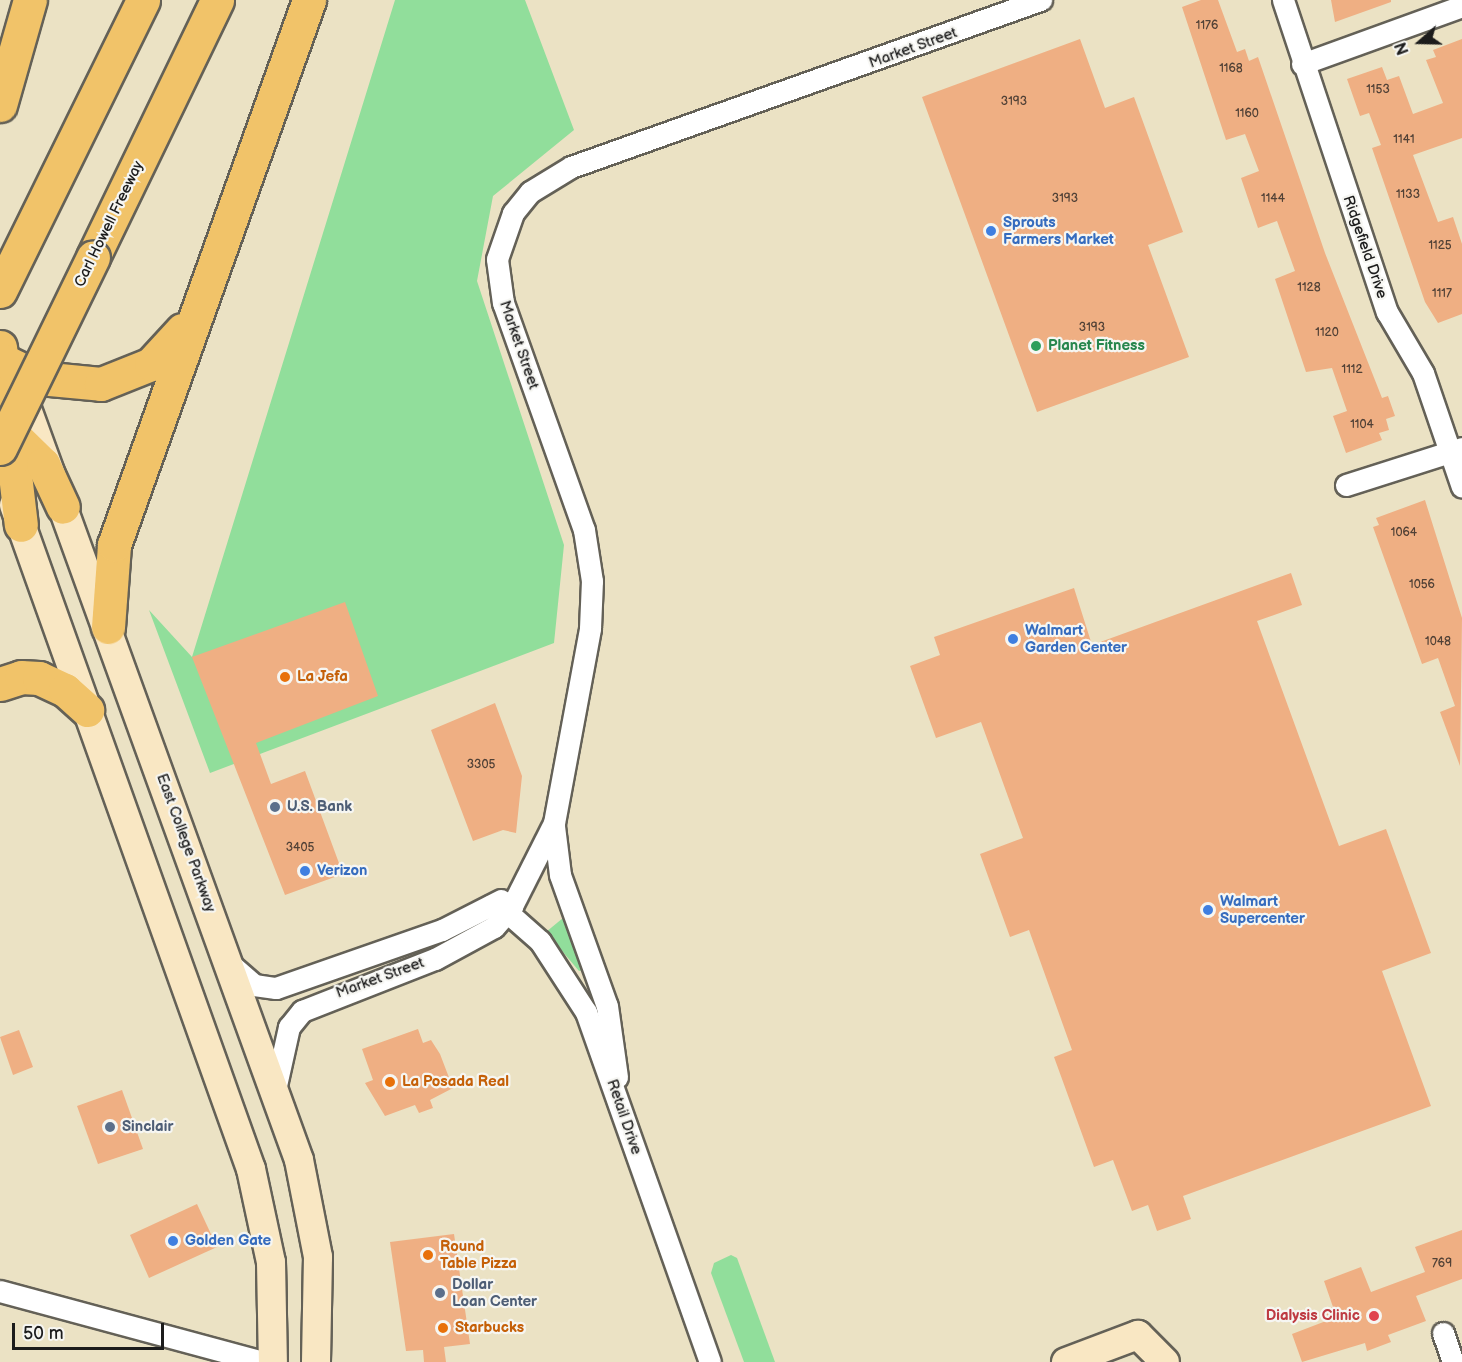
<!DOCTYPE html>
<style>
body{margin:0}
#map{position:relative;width:1462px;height:1362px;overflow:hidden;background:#ebe2c4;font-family:"Balsamiq Sans",sans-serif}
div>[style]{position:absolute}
.green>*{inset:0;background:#91de9b}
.building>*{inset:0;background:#efaf83}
.roads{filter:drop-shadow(2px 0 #646157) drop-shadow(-2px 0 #646157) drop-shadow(0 2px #646157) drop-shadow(0 -2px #646157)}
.street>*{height:21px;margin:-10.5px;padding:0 10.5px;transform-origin:10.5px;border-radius:10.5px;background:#fff}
.secondary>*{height:28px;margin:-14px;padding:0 14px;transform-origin:14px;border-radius:14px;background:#f9e7c3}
.highway>*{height:33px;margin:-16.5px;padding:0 16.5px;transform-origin:16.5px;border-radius:16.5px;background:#f1c369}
.bridges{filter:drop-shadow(2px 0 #646157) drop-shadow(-2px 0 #646157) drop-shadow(0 2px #646157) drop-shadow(0 -2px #646157)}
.highway-bridge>*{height:33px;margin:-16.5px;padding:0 16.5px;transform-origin:16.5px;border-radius:16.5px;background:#f1c369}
.dots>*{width:16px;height:16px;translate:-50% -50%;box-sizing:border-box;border:3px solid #f6f6f2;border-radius:50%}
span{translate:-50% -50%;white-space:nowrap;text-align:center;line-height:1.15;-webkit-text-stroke:4.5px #f6f6f2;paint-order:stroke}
.number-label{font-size:12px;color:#514136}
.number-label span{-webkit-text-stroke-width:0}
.street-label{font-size:15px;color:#1c1c1c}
.shop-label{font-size:15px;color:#366cbe;font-weight:700}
.left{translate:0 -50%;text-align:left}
.leisure-label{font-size:15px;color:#27864d;font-weight:700}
.food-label{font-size:15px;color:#c56008;font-weight:700}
.service-label{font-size:15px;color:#4e5e75;font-weight:700}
.health-label{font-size:15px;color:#be3a42;font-weight:700}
.right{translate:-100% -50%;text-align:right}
.north{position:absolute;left:1390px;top:12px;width:60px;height:60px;-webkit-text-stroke:4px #f6f6f2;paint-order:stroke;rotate:250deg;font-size:16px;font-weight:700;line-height:24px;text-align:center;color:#1c1c1c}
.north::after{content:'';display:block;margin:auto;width:21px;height:27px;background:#1c1c1c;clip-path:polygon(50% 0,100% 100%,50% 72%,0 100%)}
.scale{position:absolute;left:12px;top:1323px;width:152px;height:27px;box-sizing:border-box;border:3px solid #1c1c1c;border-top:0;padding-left:8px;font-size:18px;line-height:21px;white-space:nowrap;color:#1c1c1c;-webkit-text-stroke:4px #f6f6f2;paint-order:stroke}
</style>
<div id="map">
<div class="green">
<i style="clip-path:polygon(395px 0,525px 0,574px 130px,493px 196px,477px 281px,564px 545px,554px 643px,210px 773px,149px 610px,192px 657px)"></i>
<i style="clip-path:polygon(563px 918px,583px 970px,579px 971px,546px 932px)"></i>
<i style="clip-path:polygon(731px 1255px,737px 1258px,775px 1362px,744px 1362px,711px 1273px,714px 1263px)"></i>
</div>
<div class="building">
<i style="clip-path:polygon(1201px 0,1218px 0,1237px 52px,1245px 49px,1249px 61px,1258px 57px,1325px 253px,1382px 398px,1388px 396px,1395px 416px,1386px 419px,1389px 430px,1379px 433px,1382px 440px,1346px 453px,1333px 416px,1347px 411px,1332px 368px,1306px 372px,1275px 279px,1295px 271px,1277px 221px,1258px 228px,1241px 178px,1259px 171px,1245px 134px,1226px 140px,1182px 7px)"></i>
<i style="clip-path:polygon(1331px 0,1391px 0,1391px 2px,1335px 22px)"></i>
<i style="clip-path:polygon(1080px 39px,1105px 108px,1134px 97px,1183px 232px,1148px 245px,1189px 357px,1037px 412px,922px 97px)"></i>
<i style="clip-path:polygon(1462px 39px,1462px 138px,1413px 155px,1438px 222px,1453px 217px,1462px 244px,1462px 314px,1438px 323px,1425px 302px,1372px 148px,1381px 145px,1369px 113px,1360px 116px,1347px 79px,1382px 67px,1387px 80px,1399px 76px,1413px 114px,1443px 103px,1426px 60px,1436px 57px,1433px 50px)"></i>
<i style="clip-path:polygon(1425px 500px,1462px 618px,1460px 766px,1440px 712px,1455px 706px,1438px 658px,1422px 664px,1373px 527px,1379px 525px,1376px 518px)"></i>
<i style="clip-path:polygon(1291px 573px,1302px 605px,1257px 621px,1339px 846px,1386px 829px,1431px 953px,1382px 971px,1431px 1106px,1183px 1196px,1191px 1219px,1157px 1231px,1148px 1205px,1132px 1211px,1113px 1160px,1094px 1167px,1054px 1057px,1072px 1050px,1029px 930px,1010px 937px,980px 854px,1023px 838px,981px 722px,936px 738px,910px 666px,940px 655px,934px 637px,1074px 588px,1092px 645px)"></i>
<i style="clip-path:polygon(345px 602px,378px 696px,256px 743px,271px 784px,305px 771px,343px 874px,285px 895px,192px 657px)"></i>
<i style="clip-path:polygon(495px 703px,522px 776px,516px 833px,503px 830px,473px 841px,431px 730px)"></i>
<i style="clip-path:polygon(418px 1029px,423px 1043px,431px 1040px,440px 1054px,453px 1088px,430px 1100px,433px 1108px,419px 1113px,415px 1105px,385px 1116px,365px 1083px,373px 1080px,362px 1049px)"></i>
<i style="clip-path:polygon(19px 1030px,33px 1067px,13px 1075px,0 1037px)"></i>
<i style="clip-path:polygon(122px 1090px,143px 1149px,98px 1164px,77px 1106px)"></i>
<i style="clip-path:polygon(197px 1204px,217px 1247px,149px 1278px,130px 1235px)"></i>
<i style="clip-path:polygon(1462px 1230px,1462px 1279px,1416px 1296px,1426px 1321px,1388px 1335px,1391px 1342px,1367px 1351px,1365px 1343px,1302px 1362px,1292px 1334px,1326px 1321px,1322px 1311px,1333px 1307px,1324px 1281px,1361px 1267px,1371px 1292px,1425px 1272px,1415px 1247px)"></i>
<i style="clip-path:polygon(454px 1234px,470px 1344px,444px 1347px,446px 1362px,424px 1362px,423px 1350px,406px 1351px,390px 1242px)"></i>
</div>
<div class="roads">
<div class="street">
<i style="left:1283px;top:0;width:329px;rotate:71.6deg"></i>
<i style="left:1387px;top:312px;width:71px;rotate:59.5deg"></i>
<i style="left:1423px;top:373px;width:120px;rotate:71.1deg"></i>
<i style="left:1302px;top:64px;width:170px;rotate:-19.9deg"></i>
<i style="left:1346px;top:485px;width:122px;rotate:-17.7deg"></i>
<i style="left:554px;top:826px;width:49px;rotate:83deg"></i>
<i style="left:560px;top:875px;width:139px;rotate:70.3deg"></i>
<i style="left:607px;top:1006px;width:72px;rotate:82deg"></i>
<i style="left:490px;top:906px;width:18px;rotate:19deg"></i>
<i style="left:507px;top:912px;width:44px;rotate:41.3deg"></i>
<i style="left:540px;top:941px;width:85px;rotate:57.1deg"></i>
<i style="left:586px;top:1012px;width:371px;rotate:70.5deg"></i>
<i style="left:230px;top:964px;width:32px;rotate:41deg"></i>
<i style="left:254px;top:985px;width:22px;rotate:8deg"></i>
<i style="left:276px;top:988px;width:176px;rotate:-19.3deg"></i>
<i style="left:442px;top:930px;width:66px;rotate:-27deg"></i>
<i style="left:275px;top:1090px;width:65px;rotate:-77.5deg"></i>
<i style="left:289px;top:1027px;width:21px;rotate:-51deg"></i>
<i style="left:302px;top:1011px;width:143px;rotate:-21.4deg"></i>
<i style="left:435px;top:959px;width:67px;rotate:-28.5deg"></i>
<i style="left:494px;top:927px;width:28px;rotate:-49deg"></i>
<i style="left:512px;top:906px;width:93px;rotate:-63.2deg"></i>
<i style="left:554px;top:823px;width:198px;rotate:-79.5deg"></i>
<i style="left:590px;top:628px;width:47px;rotate:-87.6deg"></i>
<i style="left:592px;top:581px;width:52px;rotate:-98.9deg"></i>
<i style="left:584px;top:530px;width:241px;rotate:-109.6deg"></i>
<i style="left:503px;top:303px;width:44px;rotate:-97.8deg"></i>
<i style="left:497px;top:259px;width:49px;rotate:-70.8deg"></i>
<i style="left:513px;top:213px;width:27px;rotate:-51deg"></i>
<i style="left:530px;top:192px;width:48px;rotate:-31.4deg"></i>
<i style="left:571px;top:167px;width:499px;rotate:-19.6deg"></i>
<i style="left:0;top:1291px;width:272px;rotate:15.1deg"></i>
<i style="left:1443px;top:1333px;width:31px;rotate:71deg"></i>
</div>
<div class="secondary">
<i style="left:18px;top:384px;width:825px;rotate:70.09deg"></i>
<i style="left:299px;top:1160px;width:99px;rotate:78.9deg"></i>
<i style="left:318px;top:1257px;width:105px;rotate:91.1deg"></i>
<i style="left:14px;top:505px;width:705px;rotate:70.36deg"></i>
<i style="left:251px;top:1169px;width:95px;rotate:77.9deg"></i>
<i style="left:271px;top:1262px;width:100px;rotate:88.9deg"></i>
<i style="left:1066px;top:1362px;width:77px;rotate:-20.6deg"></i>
<i style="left:1138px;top:1335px;width:38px;rotate:45deg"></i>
</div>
<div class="highway">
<i style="left:0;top:105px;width:109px;rotate:-74.1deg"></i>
<i style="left:93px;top:257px;width:285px;rotate:-64.2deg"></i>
<i style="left:0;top:291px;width:324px;rotate:-63.8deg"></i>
<i style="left:0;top:347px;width:179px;rotate:83.3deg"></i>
<i style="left:0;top:359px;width:43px;rotate:26deg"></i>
<i style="left:39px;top:378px;width:62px;rotate:5.5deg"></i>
<i style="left:101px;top:384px;width:54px;rotate:-21.8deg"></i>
<i style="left:151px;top:364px;width:46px;rotate:-47.6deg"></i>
<i style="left:1px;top:423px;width:59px;rotate:44.3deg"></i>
<i style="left:43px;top:464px;width:47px;rotate:65.1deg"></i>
<i style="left:108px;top:627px;width:82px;rotate:-85.8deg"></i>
<i style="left:114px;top:545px;width:579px;rotate:-70.31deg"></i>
<i style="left:0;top:684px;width:22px;rotate:-18deg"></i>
<i style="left:21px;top:677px;width:18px;rotate:3deg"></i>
<i style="left:39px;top:678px;width:29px;rotate:25deg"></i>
<i style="left:65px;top:690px;width:30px;rotate:42deg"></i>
</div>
</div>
<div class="bridges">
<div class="highway-bridge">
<i style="left:0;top:448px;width:212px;rotate:-64deg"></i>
</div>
</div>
<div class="dots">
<i style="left:991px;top:231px;background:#3f7fe0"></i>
<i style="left:1036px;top:346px;background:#2e9e5b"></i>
<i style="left:1013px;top:639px;background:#3f7fe0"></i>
<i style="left:285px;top:677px;background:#e8710a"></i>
<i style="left:275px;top:807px;background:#5c6f8a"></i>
<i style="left:305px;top:871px;background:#3f7fe0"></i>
<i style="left:1208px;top:910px;background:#3f7fe0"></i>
<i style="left:390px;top:1082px;background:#e8710a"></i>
<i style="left:110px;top:1127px;background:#5c6f8a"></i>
<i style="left:173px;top:1241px;background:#3f7fe0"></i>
<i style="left:428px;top:1255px;background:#e8710a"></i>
<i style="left:440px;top:1293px;background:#5c6f8a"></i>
<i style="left:1374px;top:1316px;background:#e0444e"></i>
<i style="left:443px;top:1328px;background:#e8710a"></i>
</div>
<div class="number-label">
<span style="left:1207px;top:26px">1176</span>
<span style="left:1231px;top:69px">1168</span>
<span style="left:1378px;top:90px">1153</span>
<span style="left:1014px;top:102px">3193</span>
<span style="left:1247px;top:114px">1160</span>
<span style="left:1404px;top:140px">1141</span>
<span style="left:1408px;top:195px">1133</span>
<span style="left:1065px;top:199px">3193</span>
<span style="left:1273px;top:199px">1144</span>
<span style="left:1440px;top:246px">1125</span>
<span style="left:1309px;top:288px">1128</span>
<span style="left:1442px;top:294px">1117</span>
<span style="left:1092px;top:328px">3193</span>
<span style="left:1327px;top:333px">1120</span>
<span style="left:1352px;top:370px">1112</span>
<span style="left:1362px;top:425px">1104</span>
<span style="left:1404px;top:533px">1064</span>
<span style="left:1422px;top:585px">1056</span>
<span style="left:1438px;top:642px">1048</span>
<span style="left:481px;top:765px">3305</span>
<span style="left:300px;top:848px">3405</span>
<span style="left:1442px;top:1264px">769</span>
</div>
<div class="street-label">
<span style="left:913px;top:48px;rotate:-20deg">Market Street</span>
<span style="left:109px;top:224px;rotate:-64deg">Carl Howell Freeway</span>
<span style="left:1365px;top:247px;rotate:71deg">Ridgefield Drive</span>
<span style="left:519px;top:345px;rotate:71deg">Market Street</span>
<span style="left:186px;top:843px;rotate:70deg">East College Parkway</span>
<span style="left:380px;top:978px;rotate:-20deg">Market Street</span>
<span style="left:624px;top:1117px;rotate:71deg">Retail Drive</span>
</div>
<div class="shop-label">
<span class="left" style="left:1003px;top:231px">Sprouts<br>Farmers Market</span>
<span class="left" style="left:1025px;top:639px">Walmart<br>Garden Center</span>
<span class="left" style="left:317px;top:871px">Verizon</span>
<span class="left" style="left:1220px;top:910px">Walmart<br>Supercenter</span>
<span class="left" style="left:185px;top:1241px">Golden Gate</span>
</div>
<div class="leisure-label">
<span class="left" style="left:1048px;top:346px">Planet Fitness</span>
</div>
<div class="food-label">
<span class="left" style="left:297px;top:677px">La Jefa</span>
<span class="left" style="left:402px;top:1082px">La Posada Real</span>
<span class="left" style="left:440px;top:1255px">Round<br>Table Pizza</span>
<span class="left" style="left:455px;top:1328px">Starbucks</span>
</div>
<div class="service-label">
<span class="left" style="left:287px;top:807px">U.S. Bank</span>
<span class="left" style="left:122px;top:1127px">Sinclair</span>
<span class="left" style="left:452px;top:1293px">Dollar<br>Loan Center</span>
</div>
<div class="health-label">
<span class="right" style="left:1360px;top:1316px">Dialysis Clinic</span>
</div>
<div class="north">N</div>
<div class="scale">50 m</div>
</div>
